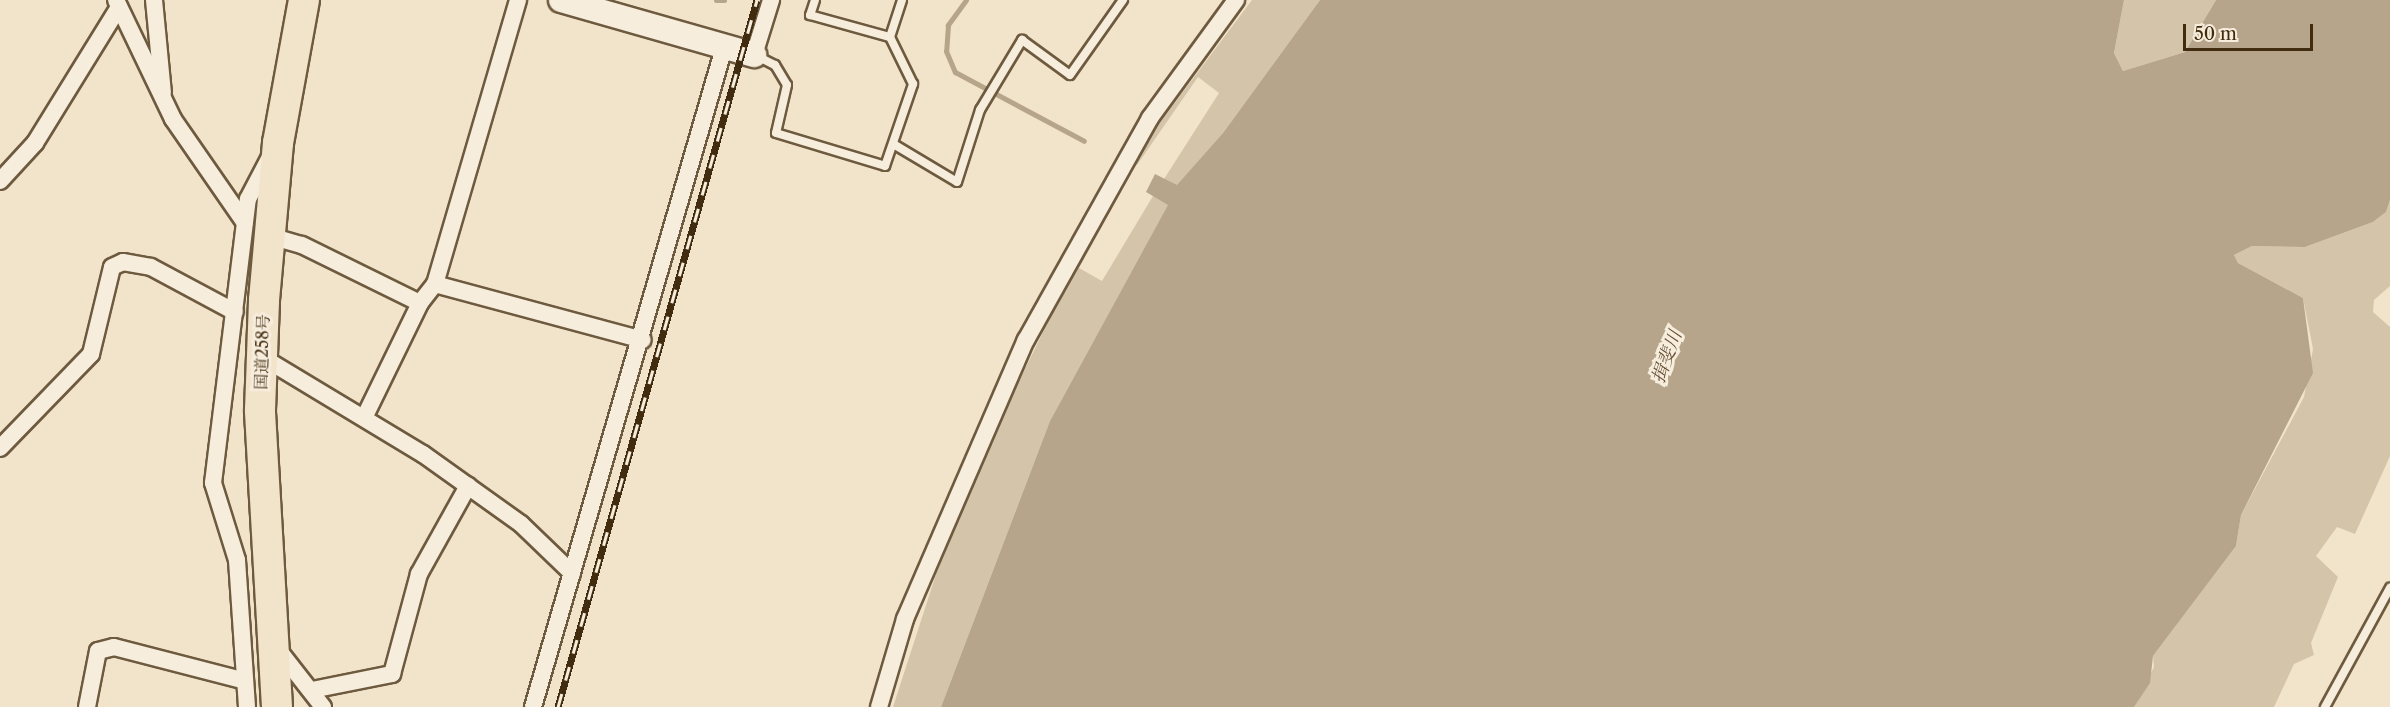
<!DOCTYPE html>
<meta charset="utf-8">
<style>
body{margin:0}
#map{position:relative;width:2390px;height:707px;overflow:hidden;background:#f2e4ca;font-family:"Libre Caslon Text","Noto Serif JP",serif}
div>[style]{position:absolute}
.green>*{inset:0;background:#d4c5aa}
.water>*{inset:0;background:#b6a58a}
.stream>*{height:5px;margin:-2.5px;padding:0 2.5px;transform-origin:2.5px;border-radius:2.5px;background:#b6a58a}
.roads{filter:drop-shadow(2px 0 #6e5a3e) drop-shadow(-2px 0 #6e5a3e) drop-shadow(0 2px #6e5a3e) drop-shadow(0 -2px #6e5a3e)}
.lane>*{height:8px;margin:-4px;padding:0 4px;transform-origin:4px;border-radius:4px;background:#f7eddd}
.street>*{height:16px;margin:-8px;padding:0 8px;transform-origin:8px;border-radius:8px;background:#f7eddd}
.secondary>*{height:24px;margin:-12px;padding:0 12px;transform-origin:12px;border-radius:12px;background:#f7eddd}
.highway>*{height:30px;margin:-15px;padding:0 15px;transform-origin:15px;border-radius:15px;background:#f2e4ca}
.rail>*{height:7px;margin-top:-3.5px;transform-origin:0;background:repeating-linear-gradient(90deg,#f7eddd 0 14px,#422c0f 0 28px);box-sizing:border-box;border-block:2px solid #422c0f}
span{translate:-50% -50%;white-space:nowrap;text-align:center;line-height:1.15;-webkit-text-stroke:6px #f7eddd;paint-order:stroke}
.street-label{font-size:16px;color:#422c0f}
.water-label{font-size:18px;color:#655034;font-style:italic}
.scale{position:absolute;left:2183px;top:24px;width:130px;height:27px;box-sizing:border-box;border:3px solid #422c0f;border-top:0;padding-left:8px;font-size:18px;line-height:21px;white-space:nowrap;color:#422c0f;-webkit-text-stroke:4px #f7eddd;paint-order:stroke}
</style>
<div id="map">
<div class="green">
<i style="clip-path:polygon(1252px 0,1320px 0,1223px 133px,1177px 186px,1164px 179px,1219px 93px,1198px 77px,1137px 165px,1131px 161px)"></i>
<i style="clip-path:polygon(2124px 0,2216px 0,2185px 52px,2123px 71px,2114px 53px)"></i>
<i style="clip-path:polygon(1153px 196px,1169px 204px,1050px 421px,941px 707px,893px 707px,940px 562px,996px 428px,1109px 198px,1116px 201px,1079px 268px,1102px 281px)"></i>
<i style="clip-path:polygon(2390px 200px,2390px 286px,2374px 300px,2373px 312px,2390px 327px,2390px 456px,2355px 534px,2337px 527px,2316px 556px,2338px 577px,2311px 643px,2314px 655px,2294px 664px,2274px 707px,2134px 707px,2154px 667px,2153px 656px,2236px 546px,2241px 515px,2304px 397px,2313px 349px,2303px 298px,2238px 263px,2234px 255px,2252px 246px,2305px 247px,2373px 222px,2386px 212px)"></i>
</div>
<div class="water">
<i style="clip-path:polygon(1320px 0,2124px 0,2114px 53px,2123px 71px,2185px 52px,2216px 0,2390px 0,2390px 200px,2386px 212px,2373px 222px,2305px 247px,2252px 246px,2234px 255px,2238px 263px,2303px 298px,2313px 373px,2241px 515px,2236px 546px,2153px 656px,2150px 683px,2134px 707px,941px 707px,1050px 421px,1168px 205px,1146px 192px,1155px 174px,1177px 185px,1223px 133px)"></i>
</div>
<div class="stream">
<i style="left:716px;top:0;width:8px"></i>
<i style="left:966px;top:0;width:31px;rotate:126deg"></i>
<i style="left:948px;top:25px;width:26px;rotate:94deg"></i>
<i style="left:946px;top:51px;width:23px;rotate:67deg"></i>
<i style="left:955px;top:72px;width:146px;rotate:28.1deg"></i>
</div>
<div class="roads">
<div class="lane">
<i style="left:815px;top:0;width:16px;rotate:108deg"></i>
<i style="left:810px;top:15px;width:83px;rotate:15.4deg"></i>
<i style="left:757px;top:56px;width:20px;rotate:27deg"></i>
<i style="left:775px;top:65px;width:23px;rotate:59deg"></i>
<i style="left:787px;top:85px;width:49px;rotate:102.9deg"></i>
<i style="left:776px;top:133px;width:114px;rotate:16.8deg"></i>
<i style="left:885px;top:166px;width:87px;rotate:-71.1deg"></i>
<i style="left:913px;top:84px;width:52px;rotate:-116.1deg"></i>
<i style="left:890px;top:37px;width:39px;rotate:-72deg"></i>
<i style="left:895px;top:145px;width:72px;rotate:30.8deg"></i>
<i style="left:957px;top:182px;width:76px;rotate:-72.3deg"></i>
<i style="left:980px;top:110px;width:82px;rotate:-59deg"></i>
<i style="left:1022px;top:40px;width:59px;rotate:36.1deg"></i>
<i style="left:1070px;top:75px;width:92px;rotate:-54.8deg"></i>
<i style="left:2325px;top:707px;width:136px;rotate:-61.4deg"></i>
</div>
<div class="street">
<i style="left:116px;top:0;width:132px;rotate:64.4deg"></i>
<i style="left:173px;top:119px;width:126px;rotate:55.3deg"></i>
<i style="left:154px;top:0;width:93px;rotate:84.5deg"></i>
<i style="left:754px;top:55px;width:58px;rotate:-72.8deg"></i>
<i style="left:0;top:181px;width:52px;rotate:-47.4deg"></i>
<i style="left:35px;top:143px;width:160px;rotate:-58.3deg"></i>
<i style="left:270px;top:236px;width:33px;rotate:16deg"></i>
<i style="left:302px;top:245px;width:131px;rotate:26.2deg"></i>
<i style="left:435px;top:284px;width:215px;rotate:15.1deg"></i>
<i style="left:262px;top:357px;width:188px;rotate:31.1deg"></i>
<i style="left:423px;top:454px;width:120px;rotate:35.5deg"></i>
<i style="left:521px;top:524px;width:71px;rotate:43.9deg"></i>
<i style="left:365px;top:416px;width:126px;rotate:-64deg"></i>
<i style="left:420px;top:303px;width:24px;rotate:-52deg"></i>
<i style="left:435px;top:284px;width:296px;rotate:-73.7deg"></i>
<i style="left:0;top:448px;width:131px;rotate:-45.9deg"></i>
<i style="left:91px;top:354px;width:89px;rotate:-76.4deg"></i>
<i style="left:112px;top:267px;width:12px;rotate:-24deg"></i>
<i style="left:123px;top:262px;width:28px;rotate:10deg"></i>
<i style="left:151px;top:267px;width:95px;rotate:28.2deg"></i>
<i style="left:280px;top:652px;width:70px;rotate:52deg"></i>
<i style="left:312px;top:690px;width:82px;rotate:-11.3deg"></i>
<i style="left:392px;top:674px;width:104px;rotate:-74.9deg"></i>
<i style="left:419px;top:574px;width:101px;rotate:-60.9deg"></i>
<i style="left:87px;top:707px;width:57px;rotate:-78.9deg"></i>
<i style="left:98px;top:651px;width:16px;rotate:-14deg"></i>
<i style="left:114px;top:647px;width:135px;rotate:14.5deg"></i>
<i style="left:247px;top:707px;width:147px;rotate:-93.9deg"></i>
<i style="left:237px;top:560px;width:81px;rotate:-107.3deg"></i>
<i style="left:213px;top:483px;width:286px;rotate:-83deg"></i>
<i style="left:248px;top:199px;width:52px;rotate:-62.4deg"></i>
<i style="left:533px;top:707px;width:686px;rotate:-73.84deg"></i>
<i style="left:879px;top:707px;width:92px;rotate:-73.5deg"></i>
<i style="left:905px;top:619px;width:304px;rotate:-66.6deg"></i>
<i style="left:1026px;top:340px;width:254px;rotate:-60.8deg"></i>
<i style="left:1150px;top:118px;width:146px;rotate:-53.9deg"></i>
</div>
<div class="secondary">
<i style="left:561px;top:0;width:201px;rotate:15.9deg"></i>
</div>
<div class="highway">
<i style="left:277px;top:707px;width:297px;rotate:-93.3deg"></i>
<i style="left:260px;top:410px;width:110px;rotate:-87.9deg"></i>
<i style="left:264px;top:300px;width:158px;rotate:-84.9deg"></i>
<i style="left:278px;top:143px;width:145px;rotate:-79.7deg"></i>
</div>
</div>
<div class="rail">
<i style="left:558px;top:707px;width:734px;rotate:-74.28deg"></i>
</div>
<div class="street-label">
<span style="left:262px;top:352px;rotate:-88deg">国道258号</span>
</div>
<div class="water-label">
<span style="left:1667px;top:357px;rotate:-70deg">揖斐川</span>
</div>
<div class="scale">50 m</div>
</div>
